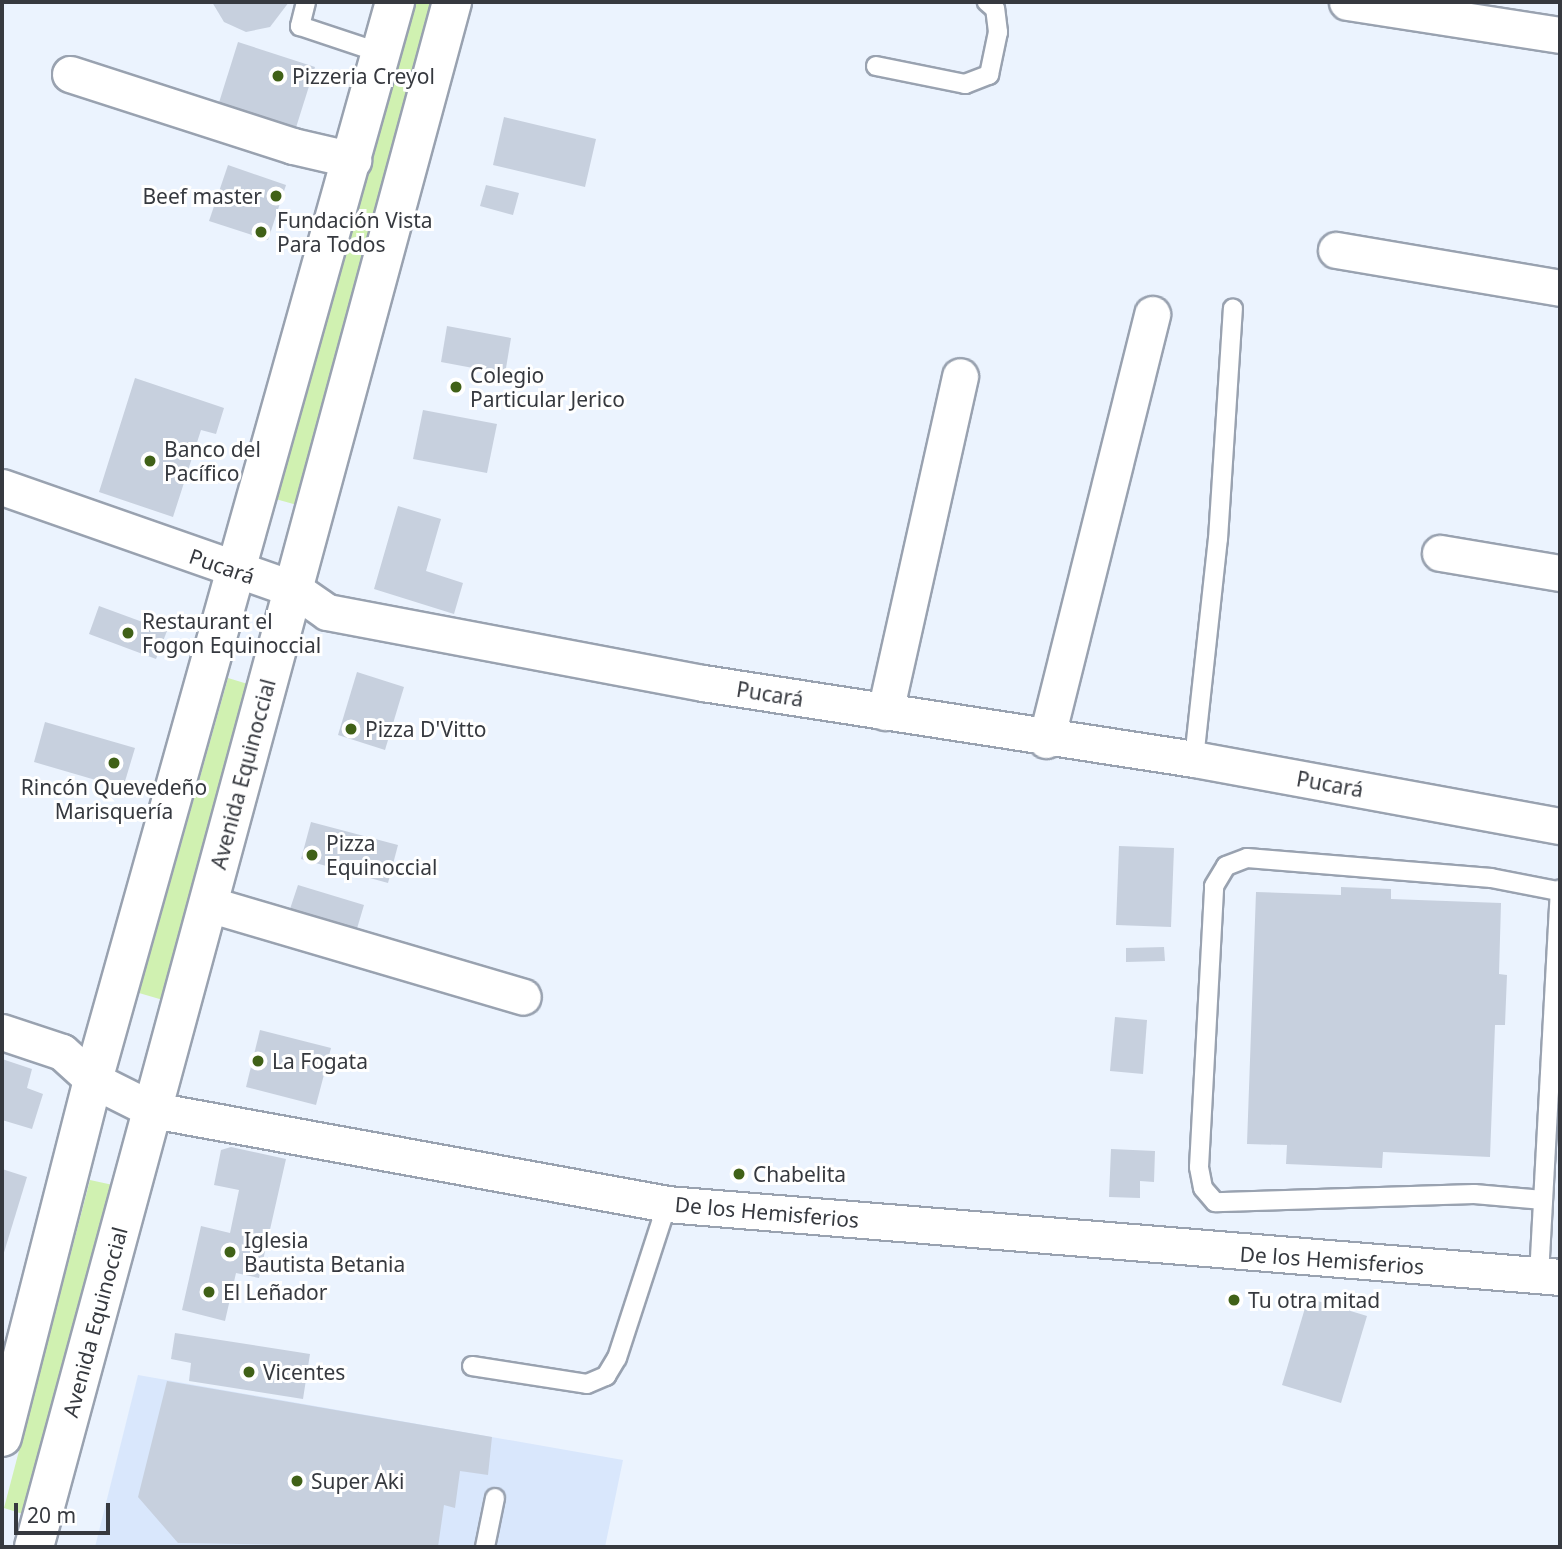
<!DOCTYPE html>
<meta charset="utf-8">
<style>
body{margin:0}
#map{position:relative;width:1562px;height:1549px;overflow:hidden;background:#ebf3fe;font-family:"Noto Sans",sans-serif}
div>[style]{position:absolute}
.built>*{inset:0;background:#d9e7fc}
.green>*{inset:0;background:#d0f1b1}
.building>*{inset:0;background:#c7d0de}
.roads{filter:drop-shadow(2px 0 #99a2b0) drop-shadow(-2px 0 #99a2b0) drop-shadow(0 2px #99a2b0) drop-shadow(0 -2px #99a2b0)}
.lane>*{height:18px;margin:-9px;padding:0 9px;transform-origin:9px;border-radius:9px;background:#fff}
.street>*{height:35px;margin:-17.5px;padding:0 17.5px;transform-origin:17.5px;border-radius:17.5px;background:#fff}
.secondary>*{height:38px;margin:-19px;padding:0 19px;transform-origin:19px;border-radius:19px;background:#fff}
.dots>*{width:19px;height:19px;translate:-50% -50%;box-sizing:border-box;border:4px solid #fff;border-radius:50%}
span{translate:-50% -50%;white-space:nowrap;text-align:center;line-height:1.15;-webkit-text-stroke:6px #fff;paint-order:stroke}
.poi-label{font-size:21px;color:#36393f}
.left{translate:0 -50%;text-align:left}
.right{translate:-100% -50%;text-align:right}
.street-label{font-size:21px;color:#36393f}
.frame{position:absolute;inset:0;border:4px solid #36393f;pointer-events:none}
.scale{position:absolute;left:14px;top:1503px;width:96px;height:32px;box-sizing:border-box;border:4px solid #36393f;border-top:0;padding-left:9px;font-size:21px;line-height:24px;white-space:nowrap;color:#36393f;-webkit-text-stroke:5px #fff;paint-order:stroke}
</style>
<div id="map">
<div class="built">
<i style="clip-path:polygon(138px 1375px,623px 1460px,605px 1547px,95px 1547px)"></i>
</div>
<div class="green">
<i style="clip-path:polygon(407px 2px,433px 2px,297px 505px,272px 498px)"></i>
<i style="clip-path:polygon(228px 678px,251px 685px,163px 1000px,139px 993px)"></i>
<i style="clip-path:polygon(90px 1180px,113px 1185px,26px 1515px,4px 1508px)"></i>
</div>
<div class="building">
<i style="clip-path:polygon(212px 2px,289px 2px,270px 27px,246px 32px,224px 22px)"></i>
<i style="clip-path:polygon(238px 42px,315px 67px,294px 134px,217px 109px)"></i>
<i style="clip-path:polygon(504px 117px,596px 139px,585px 187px,493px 165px)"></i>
<i style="clip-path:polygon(228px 165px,286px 185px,268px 240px,209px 221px)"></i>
<i style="clip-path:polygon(486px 185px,519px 193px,513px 215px,480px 206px)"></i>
<i style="clip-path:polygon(447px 326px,511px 338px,505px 374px,441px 362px)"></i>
<i style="clip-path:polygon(135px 378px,224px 408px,216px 434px,201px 430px,173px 517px,99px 492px)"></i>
<i style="clip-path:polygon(423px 410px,497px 424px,487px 473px,413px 459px)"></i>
<i style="clip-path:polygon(398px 506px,441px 519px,426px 571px,463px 583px,454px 614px,374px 589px)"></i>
<i style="clip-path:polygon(99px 606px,167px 631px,156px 659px,89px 634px)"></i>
<i style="clip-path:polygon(357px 672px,404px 687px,385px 750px,338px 735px)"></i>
<i style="clip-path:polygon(45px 722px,135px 748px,123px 788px,34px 762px)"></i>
<i style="clip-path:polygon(311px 822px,398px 845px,388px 883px,301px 859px)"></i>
<i style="clip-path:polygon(1119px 846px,1174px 848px,1171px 927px,1116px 925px)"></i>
<i style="clip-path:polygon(298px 885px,364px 905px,353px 942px,286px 921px)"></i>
<i style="clip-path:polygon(1341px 887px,1391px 889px,1391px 899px,1501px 903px,1499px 974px,1507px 975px,1505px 1025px,1495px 1025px,1490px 1157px,1383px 1152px,1382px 1168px,1286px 1164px,1287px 1145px,1247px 1144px,1256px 892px,1341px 895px)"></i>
<i style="clip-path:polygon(1164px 947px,1165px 961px,1126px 962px,1126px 948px)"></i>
<i style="clip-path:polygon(1115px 1017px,1147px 1020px,1143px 1074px,1110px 1071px)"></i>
<i style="clip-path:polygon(260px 1030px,331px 1048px,316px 1105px,246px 1087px)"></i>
<i style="clip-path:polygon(2px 1059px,32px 1069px,27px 1088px,43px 1094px,32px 1129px,2px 1120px)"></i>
<i style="clip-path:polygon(231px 1147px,286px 1159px,259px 1278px,236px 1273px,225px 1321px,182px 1310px,201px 1226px,230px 1233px,239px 1190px,214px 1185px,221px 1150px)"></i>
<i style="clip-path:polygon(1111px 1149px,1155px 1151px,1154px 1182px,1140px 1181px,1140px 1198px,1109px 1197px)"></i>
<i style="clip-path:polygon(2px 1169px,27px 1177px,2px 1259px)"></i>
<i style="clip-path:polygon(1308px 1298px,1367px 1316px,1341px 1403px,1282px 1385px)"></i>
<i style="clip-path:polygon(175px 1333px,310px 1354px,303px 1399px,189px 1381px,191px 1363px,171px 1359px)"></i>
<i style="clip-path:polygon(167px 1381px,492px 1437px,488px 1475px,460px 1471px,455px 1508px,444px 1505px,438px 1547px,178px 1543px,138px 1497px)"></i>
</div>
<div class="roads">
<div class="lane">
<i style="left:306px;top:2px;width:25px;rotate:104deg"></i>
<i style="left:300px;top:26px;width:89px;rotate:18.4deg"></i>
<i style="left:876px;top:66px;width:91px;rotate:11.4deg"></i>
<i style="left:965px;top:84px;width:26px;rotate:-21deg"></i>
<i style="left:989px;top:75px;width:44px;rotate:-78.2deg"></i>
<i style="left:998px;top:32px;width:23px;rotate:-97deg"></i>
<i style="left:995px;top:9px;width:11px;rotate:-139deg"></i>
<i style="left:1194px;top:759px;width:221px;rotate:-83.8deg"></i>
<i style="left:1218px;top:539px;width:231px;rotate:-86.3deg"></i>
<i style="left:1543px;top:1200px;width:69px;rotate:-175deg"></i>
<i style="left:1474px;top:1194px;width:259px;rotate:178.2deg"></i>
<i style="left:1215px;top:1202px;width:18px;rotate:-131deg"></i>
<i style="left:1203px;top:1188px;width:21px;rotate:-101deg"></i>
<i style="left:1199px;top:1167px;width:281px;rotate:-86.9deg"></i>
<i style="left:1214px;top:886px;width:23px;rotate:-59deg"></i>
<i style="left:1226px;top:866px;width:22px;rotate:-21deg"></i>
<i style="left:1247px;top:858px;width:245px;rotate:4.7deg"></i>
<i style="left:1491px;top:878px;width:68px;rotate:11deg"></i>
<i style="left:1539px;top:1276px;width:387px;rotate:-86.9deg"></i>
<i style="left:472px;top:1366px;width:116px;rotate:8.9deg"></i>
<i style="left:587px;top:1384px;width:21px;rotate:-23deg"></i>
<i style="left:606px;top:1376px;width:21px;rotate:-59deg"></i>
<i style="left:617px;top:1358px;width:162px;rotate:-72deg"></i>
<i style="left:485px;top:1547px;width:50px;rotate:-78.5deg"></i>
</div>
<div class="street">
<i style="left:1347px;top:2px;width:216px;rotate:8.8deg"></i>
<i style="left:70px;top:74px;width:234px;rotate:17.9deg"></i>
<i style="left:293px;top:146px;width:62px;rotate:13.1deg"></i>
<i style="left:1336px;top:250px;width:227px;rotate:9.6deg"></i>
<i style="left:2px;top:487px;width:309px;rotate:19.3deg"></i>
<i style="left:294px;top:589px;width:40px;rotate:34.9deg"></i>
<i style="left:327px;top:612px;width:383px;rotate:10.7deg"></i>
<i style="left:703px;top:683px;width:497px;rotate:8.8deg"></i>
<i style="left:1194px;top:759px;width:372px;rotate:10.4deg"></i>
<i style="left:1440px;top:553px;width:122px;rotate:9.5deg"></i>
<i style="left:885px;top:712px;width:344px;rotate:-77.4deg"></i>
<i style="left:1046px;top:740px;width:439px;rotate:-76deg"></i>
<i style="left:208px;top:904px;width:328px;rotate:16.4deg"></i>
<i style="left:2px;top:1032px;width:63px;rotate:18.4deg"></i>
<i style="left:62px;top:1052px;width:42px;rotate:42.1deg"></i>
<i style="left:93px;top:1080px;width:67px;rotate:26.6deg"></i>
<i style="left:153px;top:1110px;width:523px;rotate:10.36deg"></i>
<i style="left:667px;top:1204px;width:896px;rotate:4.67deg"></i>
</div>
<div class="secondary">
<i style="left:2px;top:1437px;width:368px;rotate:-75.7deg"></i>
<i style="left:93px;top:1080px;width:1120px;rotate:-74.35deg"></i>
<i style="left:34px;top:1547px;width:1601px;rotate:-74.86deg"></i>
</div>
</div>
<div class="dots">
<i style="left:278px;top:76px;background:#406117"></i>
<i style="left:276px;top:196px;background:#406117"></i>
<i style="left:261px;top:232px;background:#406117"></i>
<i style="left:456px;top:387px;background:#406117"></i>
<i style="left:150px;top:461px;background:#406117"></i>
<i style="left:128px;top:633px;background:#406117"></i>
<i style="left:351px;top:729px;background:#406117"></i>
<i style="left:114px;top:763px;background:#406117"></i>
<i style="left:312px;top:855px;background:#406117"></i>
<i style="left:258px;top:1061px;background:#406117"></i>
<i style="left:739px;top:1174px;background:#406117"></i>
<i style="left:230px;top:1252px;background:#406117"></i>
<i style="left:209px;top:1292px;background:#406117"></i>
<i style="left:1234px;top:1300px;background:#406117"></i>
<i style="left:249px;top:1372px;background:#406117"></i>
<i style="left:297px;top:1481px;background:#406117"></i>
</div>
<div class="poi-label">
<span class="left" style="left:292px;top:76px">Pizzeria Creyol</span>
<span class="right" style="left:262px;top:196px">Beef master</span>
<span class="left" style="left:277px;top:232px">Fundación Vista<br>Para Todos</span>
<span class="left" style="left:470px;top:387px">Colegio<br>Particular Jerico</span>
<span class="left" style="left:164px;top:461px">Banco del<br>Pacífico</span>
<span class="left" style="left:142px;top:633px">Restaurant el<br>Fogon Equinoccial</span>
<span class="left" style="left:365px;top:729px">Pizza D'Vitto</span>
<span style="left:114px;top:799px">Rincón Quevedeño<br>Marisquería</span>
<span class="left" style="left:326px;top:855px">Pizza<br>Equinoccial</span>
<span class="left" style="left:272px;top:1061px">La Fogata</span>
<span class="left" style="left:753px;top:1174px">Chabelita</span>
<span class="left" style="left:244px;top:1252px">Iglesia<br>Bautista Betania</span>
<span class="left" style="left:223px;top:1292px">El Leñador</span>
<span class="left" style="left:1248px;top:1300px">Tu otra mitad</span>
<span class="left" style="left:263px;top:1372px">Vicentes</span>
<span class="left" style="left:311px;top:1481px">Super Aki</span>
</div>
<div class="street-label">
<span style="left:222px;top:566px;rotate:19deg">Pucará</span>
<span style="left:770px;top:694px;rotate:9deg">Pucará</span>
<span style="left:243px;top:774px;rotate:-75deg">Avenida Equinoccial</span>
<span style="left:1330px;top:784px;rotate:10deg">Pucará</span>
<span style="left:767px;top:1212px;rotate:5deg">De los Hemisferios</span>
<span style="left:1332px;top:1260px;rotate:4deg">De los Hemisferios</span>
<span style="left:95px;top:1322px;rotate:-75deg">Avenida Equinoccial</span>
</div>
<div class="frame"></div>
<div class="scale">20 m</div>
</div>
